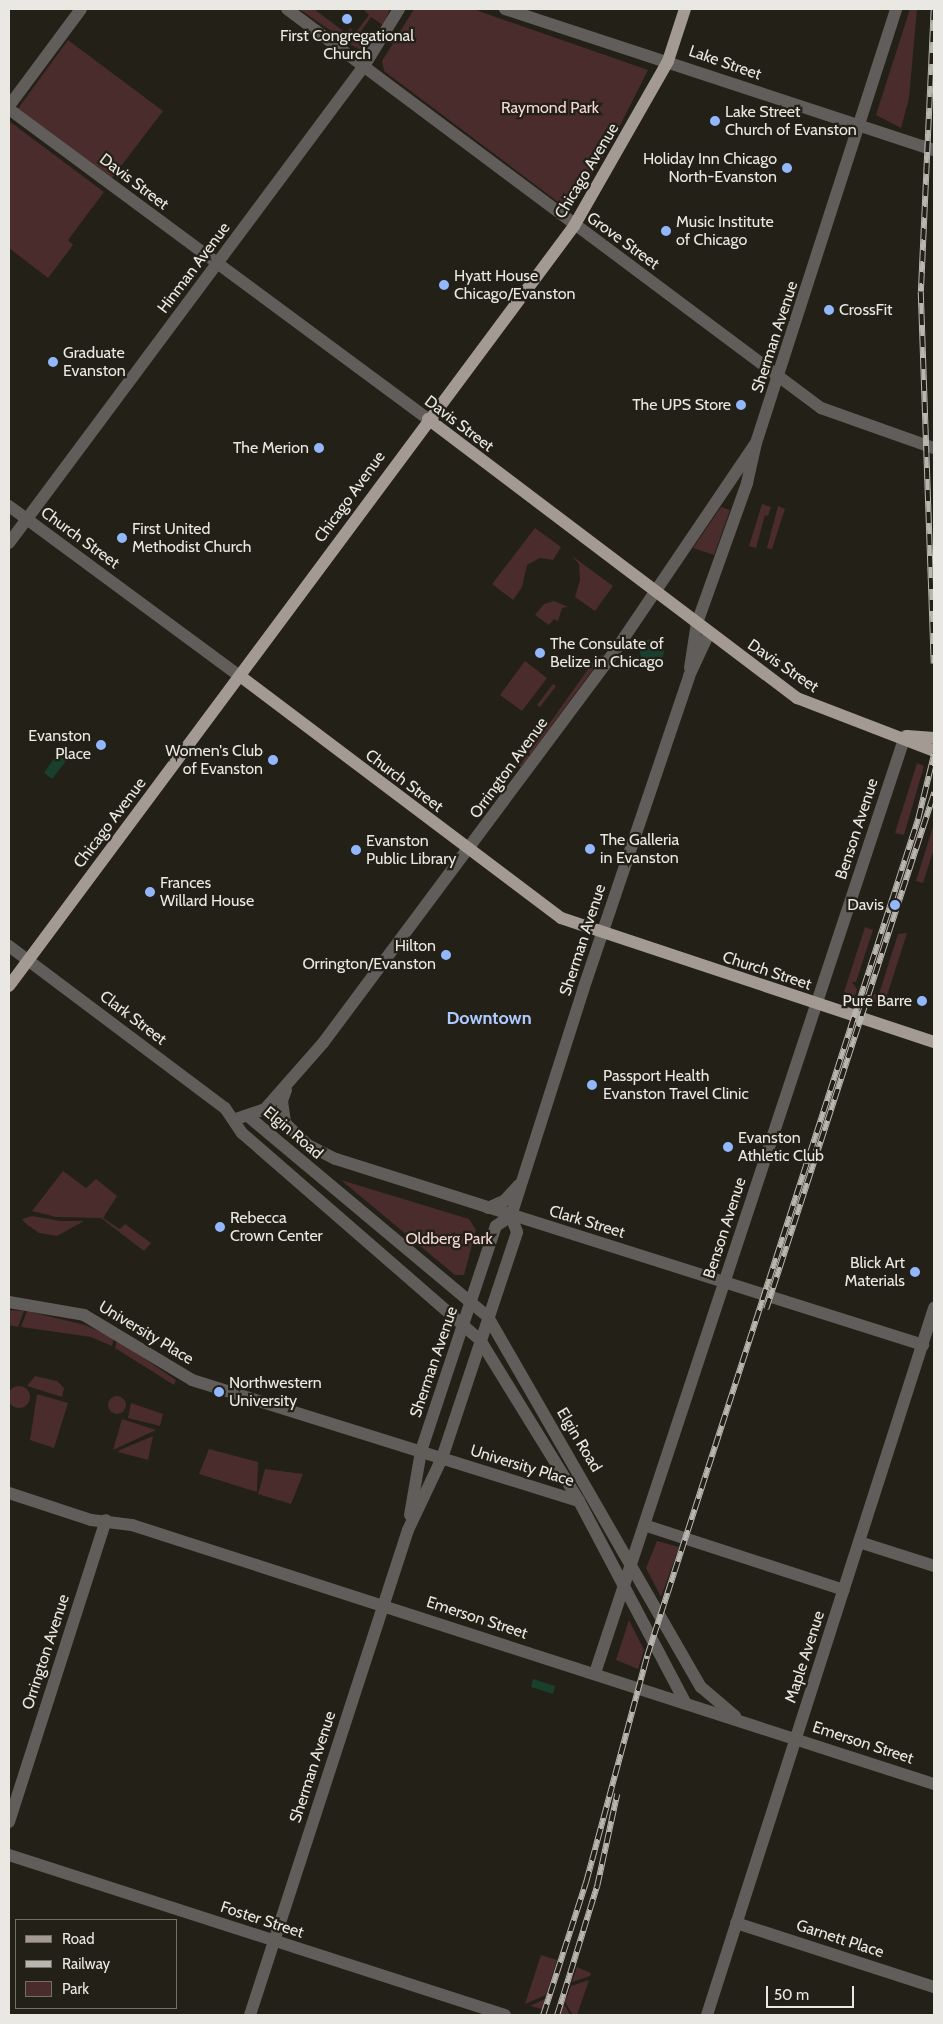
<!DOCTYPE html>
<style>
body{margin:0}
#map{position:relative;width:943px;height:2024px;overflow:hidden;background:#232018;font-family:Cabin,sans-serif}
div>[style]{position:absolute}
.green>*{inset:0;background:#492c2b}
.round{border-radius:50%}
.water>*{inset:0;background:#19402c}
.minor>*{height:12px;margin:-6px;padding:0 6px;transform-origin:6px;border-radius:6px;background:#615d5a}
.major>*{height:12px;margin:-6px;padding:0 6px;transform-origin:6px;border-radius:6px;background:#a39a94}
.rail>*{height:5.5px;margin-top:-2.75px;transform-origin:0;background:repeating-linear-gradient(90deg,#232018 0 11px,#b9b6b0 0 22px);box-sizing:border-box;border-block:1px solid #b9b6b0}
.dots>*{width:14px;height:14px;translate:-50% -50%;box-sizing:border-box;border:2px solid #232018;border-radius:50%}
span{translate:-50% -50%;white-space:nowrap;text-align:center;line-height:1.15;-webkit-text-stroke:4.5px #232018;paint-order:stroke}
.poi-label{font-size:16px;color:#eae8e2}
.left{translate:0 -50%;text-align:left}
.right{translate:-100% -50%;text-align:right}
.street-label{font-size:16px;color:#eae8e2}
.park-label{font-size:16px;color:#f6d7d5}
.neighbourhood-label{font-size:18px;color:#adc9fd;font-weight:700}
.frame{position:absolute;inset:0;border:10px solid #eae8e2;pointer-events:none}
.legend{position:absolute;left:15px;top:1919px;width:162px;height:90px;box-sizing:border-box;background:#232018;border:1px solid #737069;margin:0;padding:6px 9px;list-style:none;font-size:15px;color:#eae8e2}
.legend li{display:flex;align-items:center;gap:10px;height:25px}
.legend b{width:25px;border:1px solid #737069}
.scale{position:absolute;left:766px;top:1986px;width:88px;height:22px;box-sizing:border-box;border:2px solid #eae8e2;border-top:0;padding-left:6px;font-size:15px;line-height:18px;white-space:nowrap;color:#eae8e2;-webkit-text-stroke:4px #232018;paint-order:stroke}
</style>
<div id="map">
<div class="green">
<i style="clip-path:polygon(299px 9px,314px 9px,346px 33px,350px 28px,356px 32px,369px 15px,363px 9px,390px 9px,383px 25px,371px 17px,360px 33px,371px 42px,362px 52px)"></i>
<i style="clip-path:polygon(414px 9px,473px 9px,648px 70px,608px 149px,572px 205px,562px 205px,384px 71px,382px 61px)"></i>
<i style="clip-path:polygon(910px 9px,917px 9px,909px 98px,901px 128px,876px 115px)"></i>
<i style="clip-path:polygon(68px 40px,163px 111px,112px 178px,17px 110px)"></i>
<i style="clip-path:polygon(9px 121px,104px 192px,68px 240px,73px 245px,48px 278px,9px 248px)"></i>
<i style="clip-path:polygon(762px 504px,771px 507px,768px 516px,765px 515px,756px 548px,749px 546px)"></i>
<i style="clip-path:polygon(778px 506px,785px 509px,772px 549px,767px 548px)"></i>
<i style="clip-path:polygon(721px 507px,730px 510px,714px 555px,693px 548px)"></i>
<i style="clip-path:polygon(535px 528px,561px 547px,553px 560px,540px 558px,527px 565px,522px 587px,513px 600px,492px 584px)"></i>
<i style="clip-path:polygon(572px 556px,613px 586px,595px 611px,575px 597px,580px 580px,579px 564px)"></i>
<i style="clip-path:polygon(554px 601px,568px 607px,562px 608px,558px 621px,554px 619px,549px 625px,535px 615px,544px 604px)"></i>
<i style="clip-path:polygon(605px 653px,521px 767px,519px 766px,594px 661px)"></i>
<i style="clip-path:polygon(525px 661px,547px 678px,522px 711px,500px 695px)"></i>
<i style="clip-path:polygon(553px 684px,556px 686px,540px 707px,537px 705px)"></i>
<i style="clip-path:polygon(917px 763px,924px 766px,904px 835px,895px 833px)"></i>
<i style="clip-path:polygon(934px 823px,934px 849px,923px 883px,916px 881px)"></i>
<i style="clip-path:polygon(865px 927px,873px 930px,856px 982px,852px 982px,857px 989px,855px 996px,844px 992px)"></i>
<i style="clip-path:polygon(907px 933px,884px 1005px,872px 1001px,874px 994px,879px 994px,898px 934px)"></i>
<i style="clip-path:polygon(63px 1171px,86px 1188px,96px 1179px,117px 1196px,103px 1218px,120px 1229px,125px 1224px,151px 1243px,144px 1251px,101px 1218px,56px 1217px,32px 1211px)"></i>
<i style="clip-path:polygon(341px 1180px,469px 1219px,476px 1230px,464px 1275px,455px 1275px)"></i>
<i style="clip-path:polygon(32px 1216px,61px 1221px,84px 1221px,57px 1236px,39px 1233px,25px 1223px,22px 1219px)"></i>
<i style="clip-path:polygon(9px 1310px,24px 1311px,18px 1327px,9px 1325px)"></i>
<i style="clip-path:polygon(27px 1311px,85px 1325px,114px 1338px,112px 1346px,91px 1337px,21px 1327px)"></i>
<i style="clip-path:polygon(117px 1340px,176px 1380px,174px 1385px,115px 1348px)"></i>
<i style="clip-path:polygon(35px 1376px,57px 1381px,64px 1388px,62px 1397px,27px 1386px)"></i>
<i class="round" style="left:8px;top:1386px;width:22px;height:22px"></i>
<i style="clip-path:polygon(37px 1394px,68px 1403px,54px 1448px,30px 1440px)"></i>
<i class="round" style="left:108px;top:1396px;width:18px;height:18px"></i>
<i style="clip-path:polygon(131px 1403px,163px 1414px,160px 1426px,128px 1418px)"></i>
<i style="clip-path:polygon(122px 1419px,156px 1430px,113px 1450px)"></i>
<i style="clip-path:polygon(153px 1436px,148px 1460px,118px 1452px,120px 1450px)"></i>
<i style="clip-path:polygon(209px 1449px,258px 1462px,257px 1492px,199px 1474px)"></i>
<i style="clip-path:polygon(265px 1469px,303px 1474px,291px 1504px,258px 1494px)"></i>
<i style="clip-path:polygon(657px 1541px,679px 1547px,661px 1597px,646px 1568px)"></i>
<i style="clip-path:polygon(629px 1620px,644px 1650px,638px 1669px,616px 1660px)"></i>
<i style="clip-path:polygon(541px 1955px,557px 1960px,546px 1995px,525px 2004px)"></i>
<i style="clip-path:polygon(577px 1967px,591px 1973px,590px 1976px,572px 1982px)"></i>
<i style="clip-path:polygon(589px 1980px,577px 2015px,573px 2015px,565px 2002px,571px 1986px)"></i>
<i style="clip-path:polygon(553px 1995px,546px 2010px,530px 2006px)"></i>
<i style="clip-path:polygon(560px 1997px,570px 2015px,556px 2014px)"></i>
</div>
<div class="water">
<i class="round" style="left:640px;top:639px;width:24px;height:24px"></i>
<i style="clip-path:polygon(57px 754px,66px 761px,52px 779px,44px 773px)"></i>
<i style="clip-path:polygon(533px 1679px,555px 1686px,553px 1694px,531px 1687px)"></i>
</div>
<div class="minor">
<i style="left:287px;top:9px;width:667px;rotate:36.77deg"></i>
<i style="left:821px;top:408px;width:120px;rotate:19.5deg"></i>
<i style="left:505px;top:9px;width:452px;rotate:18.2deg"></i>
<i style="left:9px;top:106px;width:121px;rotate:-53.4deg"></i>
<i style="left:9px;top:109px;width:521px;rotate:36.5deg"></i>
<i style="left:9px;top:506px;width:287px;rotate:36.4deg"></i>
<i style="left:9px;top:543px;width:595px;rotate:-53.34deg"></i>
<i style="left:364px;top:66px;width:67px;rotate:-58.4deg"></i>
<i style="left:690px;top:668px;width:46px;rotate:-81.2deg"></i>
<i style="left:697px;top:623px;width:149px;rotate:-70.3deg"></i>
<i style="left:747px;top:483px;width:41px;rotate:-77.3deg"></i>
<i style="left:756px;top:443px;width:456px;rotate:-72.1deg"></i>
<i style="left:9px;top:946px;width:270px;rotate:36.9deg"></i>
<i style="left:225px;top:1108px;width:30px;rotate:56deg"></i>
<i style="left:242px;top:1133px;width:315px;rotate:41deg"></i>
<i style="left:480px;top:1340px;width:189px;rotate:58.4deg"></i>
<i style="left:579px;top:1501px;width:227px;rotate:62.2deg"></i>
<i style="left:286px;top:1090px;width:12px;rotate:110deg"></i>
<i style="left:282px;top:1101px;width:22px;rotate:82deg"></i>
<i style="left:285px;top:1123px;width:32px;rotate:44deg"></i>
<i style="left:308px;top:1145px;width:31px;rotate:27deg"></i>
<i style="left:336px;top:1159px;width:616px;rotate:17.58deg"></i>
<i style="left:249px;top:1117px;width:312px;rotate:39.9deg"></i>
<i style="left:488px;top:1317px;width:427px;rotate:60.1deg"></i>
<i style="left:701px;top:1687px;width:45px;rotate:40.5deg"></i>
<i style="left:236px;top:1119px;width:31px;rotate:-19deg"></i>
<i style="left:265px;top:1109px;width:88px;rotate:-48.7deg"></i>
<i style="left:323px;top:1043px;width:489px;rotate:-53.3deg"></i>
<i style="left:615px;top:651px;width:251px;rotate:-55.9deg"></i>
<i style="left:488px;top:1208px;width:17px;rotate:-24deg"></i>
<i style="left:504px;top:1201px;width:22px;rotate:-47deg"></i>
<i style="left:9px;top:1302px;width:76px;rotate:9.8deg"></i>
<i style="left:84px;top:1315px;width:126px;rotate:31deg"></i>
<i style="left:192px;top:1380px;width:405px;rotate:17.4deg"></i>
<i style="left:9px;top:1493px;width:86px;rotate:18.2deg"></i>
<i style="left:91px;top:1520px;width:41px;rotate:7deg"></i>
<i style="left:132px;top:1525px;width:843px;rotate:17.9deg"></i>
<i style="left:410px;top:1515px;width:65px;rotate:-80.2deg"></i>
<i style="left:421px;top:1451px;width:237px;rotate:-71.6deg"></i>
<i style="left:496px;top:1226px;width:18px;rotate:-34deg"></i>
<i style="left:644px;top:1525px;width:210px;rotate:18deg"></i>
<i style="left:859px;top:1542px;width:79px;rotate:17.7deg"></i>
<i style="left:595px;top:1673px;width:987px;rotate:-71.69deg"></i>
<i style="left:9px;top:1822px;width:317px;rotate:-72.2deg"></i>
<i style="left:9px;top:1855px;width:521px;rotate:17.88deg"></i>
<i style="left:736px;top:1923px;width:208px;rotate:17.9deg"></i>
<i style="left:250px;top:2015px;width:510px;rotate:-71.96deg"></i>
<i style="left:408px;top:1530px;width:80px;rotate:-64.7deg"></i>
<i style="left:442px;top:1458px;width:238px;rotate:-71.6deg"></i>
<i style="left:517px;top:1232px;width:17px;rotate:-111deg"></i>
<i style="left:511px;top:1216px;width:237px;rotate:-72.3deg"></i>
<i style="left:583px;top:990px;width:331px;rotate:-71.3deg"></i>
<i style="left:689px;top:676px;width:47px;rotate:-65.1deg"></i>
<i style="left:707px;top:2015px;width:743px;rotate:-72.2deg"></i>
</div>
<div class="major">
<i style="left:428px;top:419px;width:463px;rotate:37.1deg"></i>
<i style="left:797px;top:698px;width:147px;rotate:21.1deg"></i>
<i style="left:240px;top:676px;width:402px;rotate:37deg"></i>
<i style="left:561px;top:918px;width:393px;rotate:18.4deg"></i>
<i style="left:907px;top:736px;width:27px;rotate:4deg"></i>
<i style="left:9px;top:986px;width:947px;rotate:-53.37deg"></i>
<i style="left:574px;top:226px;width:190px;rotate:-60.3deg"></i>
<i style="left:668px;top:61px;width:55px;rotate:-71.9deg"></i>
</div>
<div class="rail">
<i style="left:934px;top:9px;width:283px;rotate:92.6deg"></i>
<i style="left:921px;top:292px;width:372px;rotate:88deg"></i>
<i style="left:766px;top:1309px;width:543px;rotate:-71.97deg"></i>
<i style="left:543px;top:2015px;width:140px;rotate:-72.1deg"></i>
<i style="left:586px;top:1882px;width:234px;rotate:-74.9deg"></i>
<i style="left:647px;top:1656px;width:880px;rotate:-72.06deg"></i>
<i style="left:918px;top:819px;width:67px;rotate:-76.2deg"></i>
<i style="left:557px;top:2015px;width:135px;rotate:-72.8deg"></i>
<i style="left:597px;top:1886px;width:94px;rotate:-77.7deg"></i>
</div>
<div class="dots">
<i style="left:347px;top:19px;background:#92b7fd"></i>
<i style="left:715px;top:121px;background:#92b7fd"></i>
<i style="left:787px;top:168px;background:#92b7fd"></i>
<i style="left:666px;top:231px;background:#92b7fd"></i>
<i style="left:444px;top:285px;background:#92b7fd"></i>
<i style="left:829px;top:310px;background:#92b7fd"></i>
<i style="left:53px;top:362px;background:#92b7fd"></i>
<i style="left:741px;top:405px;background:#92b7fd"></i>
<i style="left:319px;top:448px;background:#92b7fd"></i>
<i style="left:122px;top:538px;background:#92b7fd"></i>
<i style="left:540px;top:653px;background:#92b7fd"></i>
<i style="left:101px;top:745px;background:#92b7fd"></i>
<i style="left:273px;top:760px;background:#92b7fd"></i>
<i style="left:590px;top:849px;background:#92b7fd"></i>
<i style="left:356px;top:850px;background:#92b7fd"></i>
<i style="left:150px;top:892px;background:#92b7fd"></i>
<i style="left:895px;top:905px;background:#92b7fd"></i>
<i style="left:446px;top:955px;background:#92b7fd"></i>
<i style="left:922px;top:1001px;background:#92b7fd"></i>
<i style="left:592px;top:1085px;background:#92b7fd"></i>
<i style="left:728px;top:1147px;background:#92b7fd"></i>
<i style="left:220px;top:1227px;background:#92b7fd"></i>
<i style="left:915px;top:1272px;background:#92b7fd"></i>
<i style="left:219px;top:1392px;background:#92b7fd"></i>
</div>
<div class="poi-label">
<span style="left:347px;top:45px">First Congregational<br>Church</span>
<span class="left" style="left:725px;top:121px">Lake Street<br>Church of Evanston</span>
<span class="right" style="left:777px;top:168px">Holiday Inn Chicago<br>North-Evanston</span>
<span class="left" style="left:676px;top:231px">Music Institute<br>of Chicago</span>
<span class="left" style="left:454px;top:285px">Hyatt House<br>Chicago/Evanston</span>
<span class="left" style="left:839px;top:310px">CrossFit</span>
<span class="left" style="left:63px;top:362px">Graduate<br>Evanston</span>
<span class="right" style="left:731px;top:405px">The UPS Store</span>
<span class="right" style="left:309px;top:448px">The Merion</span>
<span class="left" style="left:132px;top:538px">First United<br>Methodist Church</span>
<span class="left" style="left:550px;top:653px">The Consulate of<br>Belize in Chicago</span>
<span class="right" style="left:91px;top:745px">Evanston<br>Place</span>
<span class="right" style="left:263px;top:760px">Women's Club<br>of Evanston</span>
<span class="left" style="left:600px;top:849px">The Galleria<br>in Evanston</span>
<span class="left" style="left:366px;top:850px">Evanston<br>Public Library</span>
<span class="left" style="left:160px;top:892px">Frances<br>Willard House</span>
<span class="right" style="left:884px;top:905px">Davis</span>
<span class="right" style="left:436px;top:955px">Hilton<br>Orrington/Evanston</span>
<span class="right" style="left:912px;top:1001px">Pure Barre</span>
<span class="left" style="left:603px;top:1085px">Passport Health<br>Evanston Travel Clinic</span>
<span class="left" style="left:738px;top:1147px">Evanston<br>Athletic Club</span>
<span class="left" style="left:230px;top:1227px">Rebecca<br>Crown Center</span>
<span class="right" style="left:905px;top:1272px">Blick Art<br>Materials</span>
<span class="left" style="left:229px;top:1392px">Northwestern<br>University</span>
</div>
<div class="street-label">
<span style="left:725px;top:63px;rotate:19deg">Lake Street</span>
<span style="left:587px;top:171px;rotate:-59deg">Chicago Avenue</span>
<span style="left:134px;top:182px;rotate:37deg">Davis Street</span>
<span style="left:623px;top:241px;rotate:36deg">Grove Street</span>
<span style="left:194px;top:268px;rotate:-53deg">Hinman Avenue</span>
<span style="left:775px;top:337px;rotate:-72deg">Sherman Avenue</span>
<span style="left:459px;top:424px;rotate:37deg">Davis Street</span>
<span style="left:350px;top:497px;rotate:-54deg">Chicago Avenue</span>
<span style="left:80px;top:538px;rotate:36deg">Church Street</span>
<span style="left:783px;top:666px;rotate:34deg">Davis Street</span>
<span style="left:509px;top:768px;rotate:-54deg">Orrington Avenue</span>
<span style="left:404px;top:781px;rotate:37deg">Church Street</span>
<span style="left:110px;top:823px;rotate:-53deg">Chicago Avenue</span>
<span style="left:857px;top:829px;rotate:-72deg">Benson Avenue</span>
<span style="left:583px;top:940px;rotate:-72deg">Sherman Avenue</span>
<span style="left:767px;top:971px;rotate:18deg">Church Street</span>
<span style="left:133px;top:1018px;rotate:37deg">Clark Street</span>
<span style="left:293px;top:1133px;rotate:40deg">Elgin Road</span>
<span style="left:587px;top:1222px;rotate:17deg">Clark Street</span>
<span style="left:725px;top:1228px;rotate:-72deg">Benson Avenue</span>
<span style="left:146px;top:1333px;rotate:31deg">University Place</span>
<span style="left:434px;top:1362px;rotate:-71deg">Sherman Avenue</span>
<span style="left:579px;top:1440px;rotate:59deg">Elgin Road</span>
<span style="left:522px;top:1466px;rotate:17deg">University Place</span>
<span style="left:477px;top:1618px;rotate:18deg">Emerson Street</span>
<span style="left:46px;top:1652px;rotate:-72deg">Orrington Avenue</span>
<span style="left:805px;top:1657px;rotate:-72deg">Maple Avenue</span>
<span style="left:863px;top:1743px;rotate:18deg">Emerson Street</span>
<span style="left:313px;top:1767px;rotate:-72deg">Sherman Avenue</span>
<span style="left:262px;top:1920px;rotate:18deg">Foster Street</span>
<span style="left:840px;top:1939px;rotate:18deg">Garnett Place</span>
</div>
<div class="park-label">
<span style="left:550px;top:108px">Raymond Park</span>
<span style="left:449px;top:1239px">Oldberg Park</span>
</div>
<div class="neighbourhood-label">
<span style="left:489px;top:1018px">Downtown</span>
</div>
<div class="frame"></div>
<ul class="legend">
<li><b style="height:6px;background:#a39a94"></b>Road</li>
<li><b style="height:6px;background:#b9b6b0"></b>Railway</li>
<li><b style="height:14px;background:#492c2b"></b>Park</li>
</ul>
<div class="scale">50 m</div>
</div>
